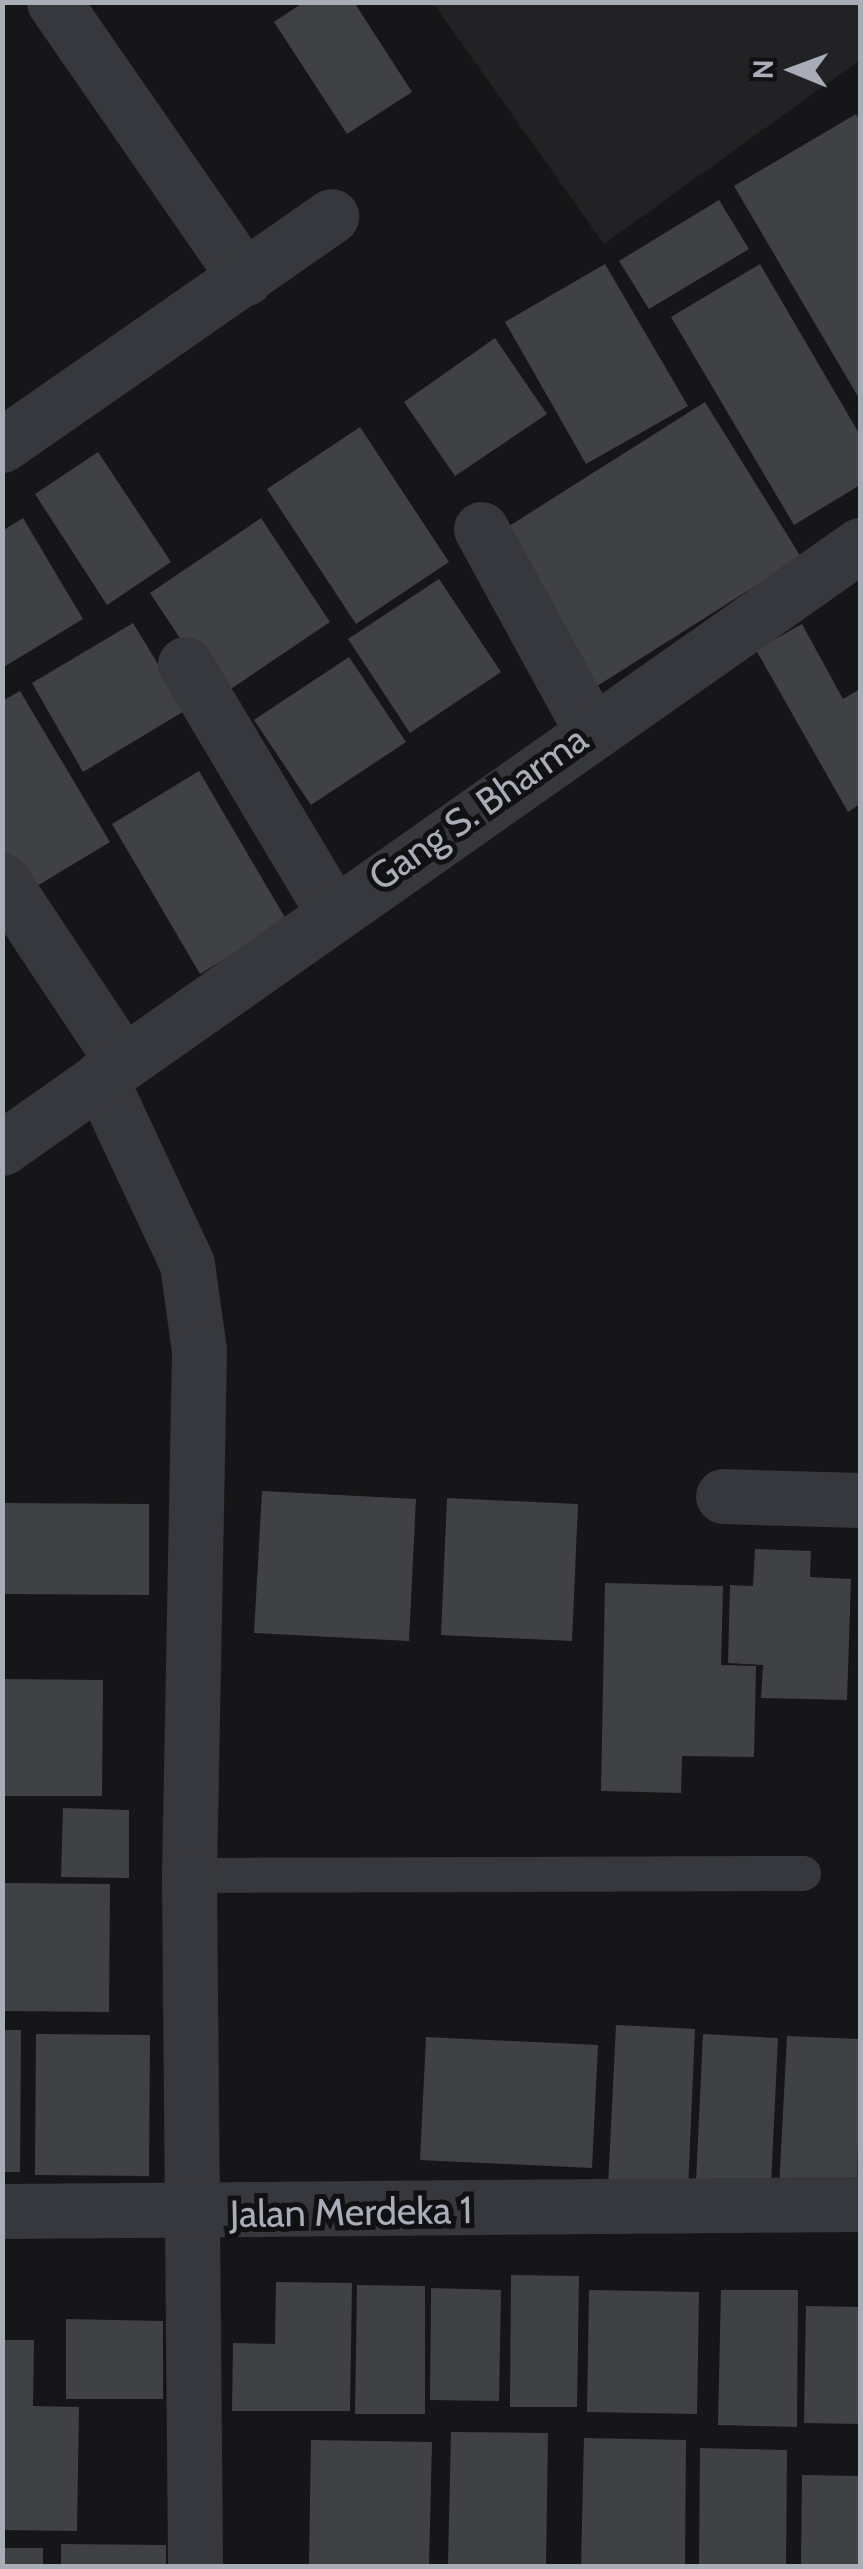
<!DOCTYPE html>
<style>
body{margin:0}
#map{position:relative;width:863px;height:2569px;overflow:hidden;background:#161618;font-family:Cabin,sans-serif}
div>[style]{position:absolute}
.built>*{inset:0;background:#222225}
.building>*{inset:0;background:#404145}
.service>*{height:35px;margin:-17.5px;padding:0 17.5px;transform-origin:17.5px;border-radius:17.5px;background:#37383d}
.minor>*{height:55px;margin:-27.5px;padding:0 27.5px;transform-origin:27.5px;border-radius:27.5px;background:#37383d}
span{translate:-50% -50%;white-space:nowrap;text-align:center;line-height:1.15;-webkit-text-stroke:10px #111113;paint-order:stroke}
.street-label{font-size:38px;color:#a8adb8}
.frame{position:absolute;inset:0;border:5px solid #a8adb8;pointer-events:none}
.north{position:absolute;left:743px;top:20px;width:100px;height:100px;-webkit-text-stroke:8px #111113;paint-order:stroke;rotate:271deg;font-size:28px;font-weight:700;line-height:40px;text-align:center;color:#a8adb8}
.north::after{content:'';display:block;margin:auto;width:35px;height:45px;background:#a8adb8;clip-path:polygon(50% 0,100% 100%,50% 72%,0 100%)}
</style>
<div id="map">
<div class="built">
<i style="clip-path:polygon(433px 3px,860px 3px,860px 60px,604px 244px)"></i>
</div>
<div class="building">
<i style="clip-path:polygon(304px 2px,354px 2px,412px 92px,347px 134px,274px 22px)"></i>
<i style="clip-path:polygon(856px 114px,860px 121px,860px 400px,734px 186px)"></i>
<i style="clip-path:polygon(719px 200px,749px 249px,649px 309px,619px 261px)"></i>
<i style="clip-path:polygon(605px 264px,688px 406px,586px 464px,505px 322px)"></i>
<i style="clip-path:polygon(760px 264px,860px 435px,860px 485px,794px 525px,671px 317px)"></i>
<i style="clip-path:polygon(495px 338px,547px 414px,455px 476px,404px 402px)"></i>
<i style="clip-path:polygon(705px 402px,801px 557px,594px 688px,498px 533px)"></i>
<i style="clip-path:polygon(360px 427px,449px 562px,356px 624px,267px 489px)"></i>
<i style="clip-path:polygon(98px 452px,171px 562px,107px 605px,35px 494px)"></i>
<i style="clip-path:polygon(23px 518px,83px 619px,2px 668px,2px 531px)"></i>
<i style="clip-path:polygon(261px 518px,330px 622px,219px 697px,150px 593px)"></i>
<i style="clip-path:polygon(439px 579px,501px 672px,410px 733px,348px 639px)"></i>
<i style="clip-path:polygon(133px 623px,186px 710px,83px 772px,32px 683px)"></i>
<i style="clip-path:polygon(802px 624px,843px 699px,860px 689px,860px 804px,848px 812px,756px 650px)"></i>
<i style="clip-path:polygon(349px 657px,406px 742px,311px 805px,254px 720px)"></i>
<i style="clip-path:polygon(20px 691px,110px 842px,22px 895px,2px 863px,2px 701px)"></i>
<i style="clip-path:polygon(199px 771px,287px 921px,200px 974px,112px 824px)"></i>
<i style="clip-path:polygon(262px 1491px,416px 1499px,409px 1641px,254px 1633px)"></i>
<i style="clip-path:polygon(447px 1498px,578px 1504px,572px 1641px,441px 1635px)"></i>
<i style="clip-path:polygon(2px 1503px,149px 1504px,149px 1595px,2px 1594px)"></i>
<i style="clip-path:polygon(755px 1549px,811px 1551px,810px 1577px,851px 1579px,847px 1700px,761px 1698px,763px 1665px,728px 1663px,730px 1585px,753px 1586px)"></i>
<i style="clip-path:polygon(605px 1583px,723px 1586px,721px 1665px,756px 1666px,754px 1757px,682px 1756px,681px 1793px,601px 1791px)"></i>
<i style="clip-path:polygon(2px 1679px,103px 1680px,102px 1796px,2px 1796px)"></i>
<i style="clip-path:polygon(63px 1808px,129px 1810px,129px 1878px,61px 1877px)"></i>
<i style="clip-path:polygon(2px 1883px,110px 1884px,109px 2012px,2px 2011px)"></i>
<i style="clip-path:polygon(616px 2025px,695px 2029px,688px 2190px,608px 2186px)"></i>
<i style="clip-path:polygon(2px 2030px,21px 2030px,20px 2172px,2px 2172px)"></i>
<i style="clip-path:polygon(36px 2034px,150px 2035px,149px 2176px,35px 2175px)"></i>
<i style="clip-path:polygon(703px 2034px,778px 2038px,771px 2185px,696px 2181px)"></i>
<i style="clip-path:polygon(787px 2036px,860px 2039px,857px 2191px,779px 2188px)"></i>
<i style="clip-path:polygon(426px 2037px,598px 2045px,592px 2168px,420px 2160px)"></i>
<i style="clip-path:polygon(511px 2275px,579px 2276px,577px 2407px,510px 2407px)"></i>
<i style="clip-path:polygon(276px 2282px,352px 2283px,350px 2411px,232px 2411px,233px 2343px,275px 2344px)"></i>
<i style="clip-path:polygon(357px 2285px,425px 2286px,425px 2414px,355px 2414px)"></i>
<i style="clip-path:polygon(431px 2288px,501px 2290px,499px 2401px,430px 2400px)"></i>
<i style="clip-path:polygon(589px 2290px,699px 2292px,697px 2414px,587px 2412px)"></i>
<i style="clip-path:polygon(721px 2290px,798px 2290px,797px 2427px,718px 2425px)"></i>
<i style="clip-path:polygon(806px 2306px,860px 2307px,860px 2424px,804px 2423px)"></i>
<i style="clip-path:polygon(66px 2319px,163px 2321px,163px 2399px,66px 2399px)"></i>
<i style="clip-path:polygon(2px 2340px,34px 2340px,33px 2406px,79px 2407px,77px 2531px,2px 2530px)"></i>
<i style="clip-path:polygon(451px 2432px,548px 2433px,546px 2566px,448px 2566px)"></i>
<i style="clip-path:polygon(584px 2438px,686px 2440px,685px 2566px,581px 2566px)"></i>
<i style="clip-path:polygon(311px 2440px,432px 2442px,429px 2566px,309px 2566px)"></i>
<i style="clip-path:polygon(700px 2448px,787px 2450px,786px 2566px,699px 2566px)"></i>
<i style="clip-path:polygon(802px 2475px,860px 2476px,860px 2566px,801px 2566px)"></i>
<i style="clip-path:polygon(61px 2544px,166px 2545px,166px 2566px,61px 2566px)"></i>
<i style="clip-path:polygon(2px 2548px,43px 2548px,43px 2566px,2px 2566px)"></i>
</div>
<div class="service">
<i style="left:189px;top:1875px;width:614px;rotate:-0.19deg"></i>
</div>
<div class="minor">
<i style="left:54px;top:2px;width:336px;rotate:55.3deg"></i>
<i style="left:2px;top:445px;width:401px;rotate:-34.8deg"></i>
<i style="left:481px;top:529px;width:229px;rotate:61.3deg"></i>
<i style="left:185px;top:664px;width:287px;rotate:59.2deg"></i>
<i style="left:2px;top:880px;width:219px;rotate:56.4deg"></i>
<i style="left:100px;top:1078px;width:205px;rotate:64.9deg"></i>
<i style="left:187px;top:1264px;width:87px;rotate:82.1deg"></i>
<i style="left:199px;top:1350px;width:525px;rotate:91.09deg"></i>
<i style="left:189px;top:1875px;width:691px;rotate:89.5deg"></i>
<i style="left:2px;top:1148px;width:1049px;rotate:-35.1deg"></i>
<i style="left:723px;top:1496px;width:137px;rotate:1.7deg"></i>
<i style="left:2px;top:2211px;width:858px;rotate:-0.47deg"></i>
</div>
<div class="street-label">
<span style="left:478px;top:808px;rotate:-35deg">Gang S. Bharma</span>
<span style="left:351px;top:2212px;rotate:-1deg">Jalan Merdeka 1</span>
</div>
<div class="frame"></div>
<div class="north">N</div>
</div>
